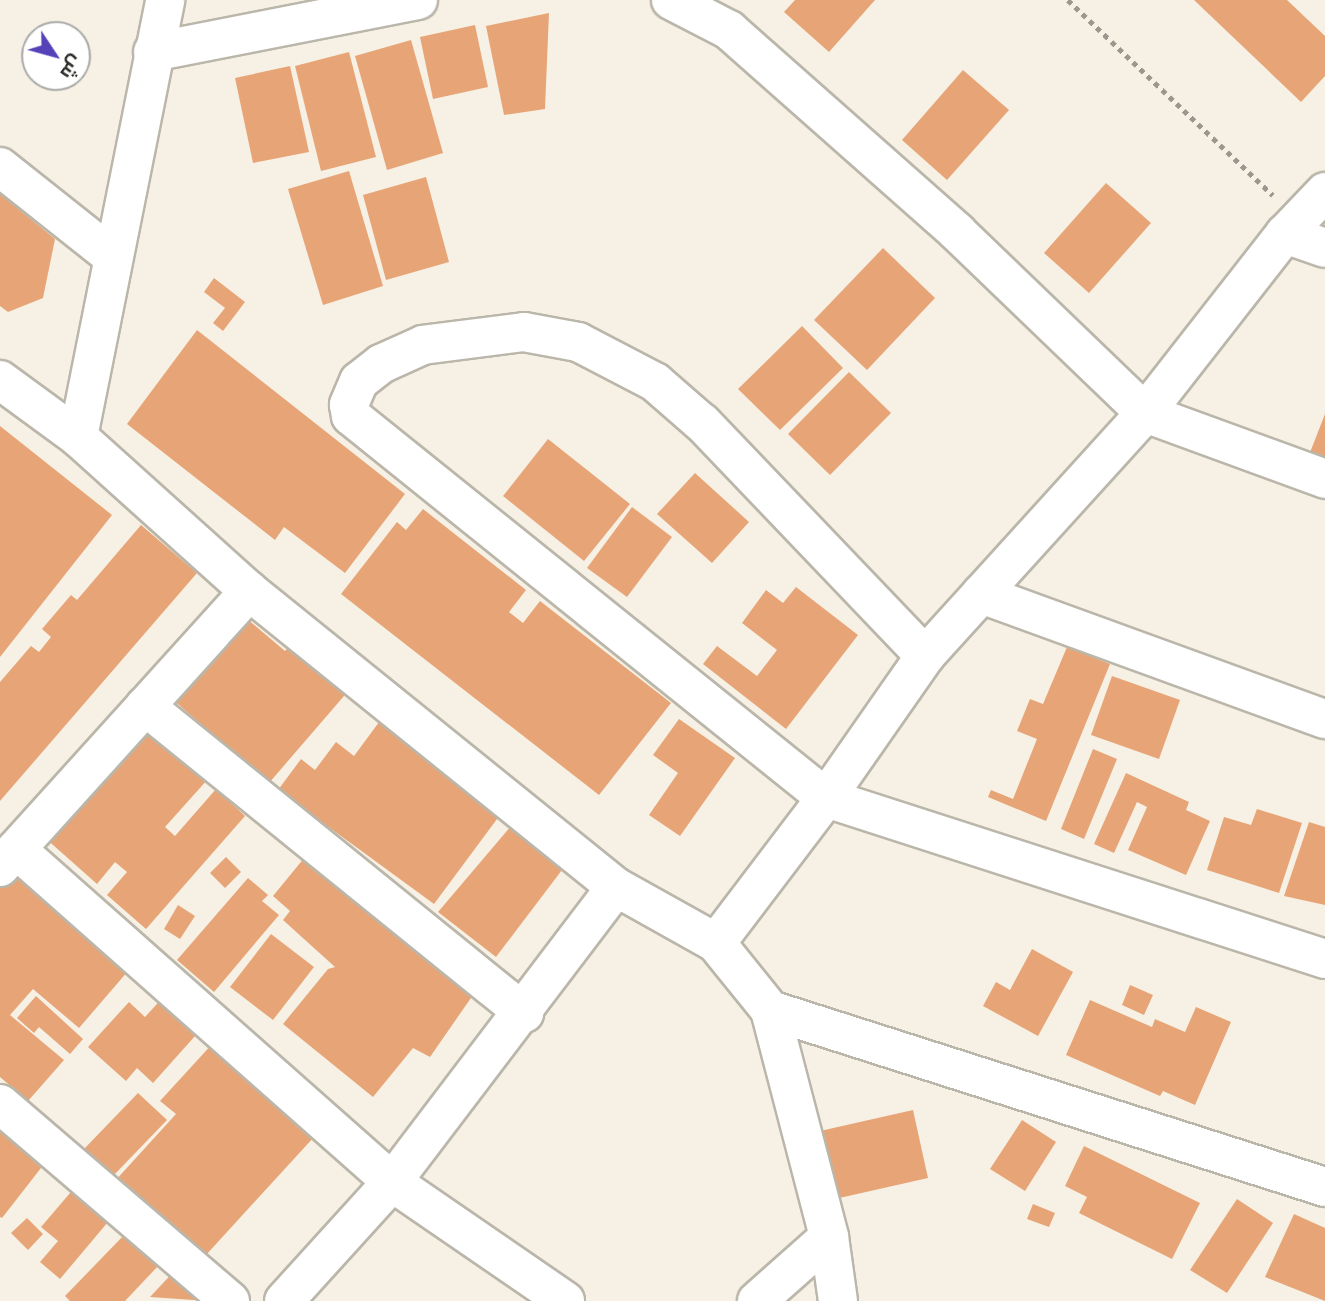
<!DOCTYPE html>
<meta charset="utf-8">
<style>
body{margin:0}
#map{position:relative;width:1325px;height:1301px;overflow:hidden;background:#f6f1e4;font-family:"DM Sans",Cairo,sans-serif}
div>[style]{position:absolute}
.building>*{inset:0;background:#e7a577}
.path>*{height:4.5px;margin-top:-2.25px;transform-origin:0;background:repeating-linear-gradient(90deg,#9b978e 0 5px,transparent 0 10px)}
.roads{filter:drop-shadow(2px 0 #bbb6aa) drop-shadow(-2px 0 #bbb6aa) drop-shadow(0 2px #bbb6aa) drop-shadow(0 -2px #bbb6aa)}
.street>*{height:38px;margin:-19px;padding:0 19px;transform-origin:19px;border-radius:19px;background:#fff}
.secondary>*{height:38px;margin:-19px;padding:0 19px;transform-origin:19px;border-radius:19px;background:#fff}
span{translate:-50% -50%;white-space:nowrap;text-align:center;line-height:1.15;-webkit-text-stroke:5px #fff;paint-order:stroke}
.north{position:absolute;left:21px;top:21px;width:70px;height:70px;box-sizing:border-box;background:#fff;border:2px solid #abaaa9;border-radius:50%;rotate:126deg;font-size:19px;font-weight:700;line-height:28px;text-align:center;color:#2d2b27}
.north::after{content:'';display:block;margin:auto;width:24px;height:32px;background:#5542b9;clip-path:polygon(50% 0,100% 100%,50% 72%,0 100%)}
</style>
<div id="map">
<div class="building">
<i style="clip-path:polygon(795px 0,875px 0,829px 52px,784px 12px)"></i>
<i style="clip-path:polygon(1194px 0,1287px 0,1325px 36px,1325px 76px,1301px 102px)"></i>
<i style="clip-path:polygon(549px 13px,545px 109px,504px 115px,486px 26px)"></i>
<i style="clip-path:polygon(475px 25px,488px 87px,433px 99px,420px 37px)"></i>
<i style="clip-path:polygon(411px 40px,443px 153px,387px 170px,355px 56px)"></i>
<i style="clip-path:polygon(349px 52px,376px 157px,321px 171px,295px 66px)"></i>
<i style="clip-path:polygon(290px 66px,309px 152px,253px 163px,235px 78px)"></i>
<i style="clip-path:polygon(963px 70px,1009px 110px,947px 180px,902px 140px)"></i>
<i style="clip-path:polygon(349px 171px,383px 286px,323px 305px,288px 189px)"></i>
<i style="clip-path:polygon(426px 177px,449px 262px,386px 280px,363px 195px)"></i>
<i style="clip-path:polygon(1106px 183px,1151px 223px,1089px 293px,1044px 253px)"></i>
<i style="clip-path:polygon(0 194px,55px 239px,43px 298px,8px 312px,0 306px)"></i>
<i style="clip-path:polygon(883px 248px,935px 298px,867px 370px,814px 320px)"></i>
<i style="clip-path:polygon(214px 278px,245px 302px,223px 331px,213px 323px,225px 308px,204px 292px)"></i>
<i style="clip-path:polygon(802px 326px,843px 368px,780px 430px,738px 389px)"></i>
<i style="clip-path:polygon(197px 330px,405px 494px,345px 573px,284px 527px,275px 540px,127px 424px)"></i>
<i style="clip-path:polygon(849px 372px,891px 413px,830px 475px,788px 434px)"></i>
<i style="clip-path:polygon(1325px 414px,1325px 461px,1309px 455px)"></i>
<i style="clip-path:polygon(0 426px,112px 515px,0 657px)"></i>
<i style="clip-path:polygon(548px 439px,630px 504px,584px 561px,503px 496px)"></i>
<i style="clip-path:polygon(695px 473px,749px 522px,712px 563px,657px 514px)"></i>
<i style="clip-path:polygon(632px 507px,672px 537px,627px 597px,587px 568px)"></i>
<i style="clip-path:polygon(423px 509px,526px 590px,509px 612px,523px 623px,540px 601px,671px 703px,599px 795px,341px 594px,397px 522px,406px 530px)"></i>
<i style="clip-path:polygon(141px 525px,197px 573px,0 801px,0 682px,31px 646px,39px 652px,51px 637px,42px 629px,71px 595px,77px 600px)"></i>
<i style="clip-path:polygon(796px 587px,858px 635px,786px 729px,703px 664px,717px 646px,757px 676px,777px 650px,742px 623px,766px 590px,783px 603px)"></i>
<i style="clip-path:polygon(227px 602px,285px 651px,294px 641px,350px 689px,269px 783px,156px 685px)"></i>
<i style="clip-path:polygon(1067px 647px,1110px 664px,1046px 821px,988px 797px,991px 790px,1013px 799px,1037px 739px,1017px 731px,1030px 699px,1043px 704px)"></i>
<i style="clip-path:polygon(1112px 676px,1180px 700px,1159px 759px,1091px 735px)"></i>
<i style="clip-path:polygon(127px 706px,208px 779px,165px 827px,175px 836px,216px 789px,245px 816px,146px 929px,107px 895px,127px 872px,115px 862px,97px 884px,26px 821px)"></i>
<i style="clip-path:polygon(388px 710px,437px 746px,426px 760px,500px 815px,434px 904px,278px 790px,301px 759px,315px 770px,336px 742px,354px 756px)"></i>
<i style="clip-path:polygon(679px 719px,735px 758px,680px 836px,649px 815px,678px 773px,653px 755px)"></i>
<i style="clip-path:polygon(1093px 749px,1117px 759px,1084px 839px,1061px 829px)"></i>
<i style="clip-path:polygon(1126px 773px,1189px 802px,1186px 810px,1210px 821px,1186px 875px,1128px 850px,1147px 807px,1137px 802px,1114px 853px,1094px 844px)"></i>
<i style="clip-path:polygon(1257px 809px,1302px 823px,1279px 893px,1207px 870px,1224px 817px,1251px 825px)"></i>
<i style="clip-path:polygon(1309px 822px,1325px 827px,1325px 905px,1284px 896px)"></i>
<i style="clip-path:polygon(512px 825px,565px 866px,496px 957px,438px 912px)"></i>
<i style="clip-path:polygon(0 837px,141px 956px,79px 1028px,33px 989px,10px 1015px,64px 1060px,28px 1101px,0 1077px)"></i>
<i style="clip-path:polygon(226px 857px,241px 872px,225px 888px,210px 873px)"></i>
<i style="clip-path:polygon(305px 857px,473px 995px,430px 1057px,413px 1048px,373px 1097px,283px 1024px,328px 969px,335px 967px,283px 920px,290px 911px,273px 896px)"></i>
<i style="clip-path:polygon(248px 878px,268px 895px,262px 901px,279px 915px,214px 992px,177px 960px)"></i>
<i style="clip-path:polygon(178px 905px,195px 916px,180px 939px,164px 929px)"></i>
<i style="clip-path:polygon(271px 934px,314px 967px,273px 1020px,230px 987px)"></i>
<i style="clip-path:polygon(1032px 949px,1073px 972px,1038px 1036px,983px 1006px,996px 982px,1010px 990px)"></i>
<i style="clip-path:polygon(1130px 985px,1153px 995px,1144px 1015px,1122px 1005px)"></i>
<i style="clip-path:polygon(167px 993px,204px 1026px,153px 1083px,137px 1068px,126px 1081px,88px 1047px,129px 1002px,145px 1017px)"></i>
<i style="clip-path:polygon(36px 996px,83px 1039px,70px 1054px,39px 1027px,34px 1033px,17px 1018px)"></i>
<i style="clip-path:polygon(1090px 1000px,1152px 1027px,1155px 1019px,1185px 1032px,1196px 1007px,1231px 1022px,1195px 1105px,1163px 1091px,1160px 1096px,1066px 1055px)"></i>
<i style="clip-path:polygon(214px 1042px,314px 1137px,206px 1255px,153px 1207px,148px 1213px,114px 1182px,176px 1114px,160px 1101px)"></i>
<i style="clip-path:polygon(138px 1093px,167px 1120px,114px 1175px,84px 1149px)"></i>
<i style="clip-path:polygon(913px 1110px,928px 1178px,835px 1199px,820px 1131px)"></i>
<i style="clip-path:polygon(1022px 1120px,1056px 1142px,1025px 1191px,990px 1169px)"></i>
<i style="clip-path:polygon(0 1121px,48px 1159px,2px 1218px,0 1217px)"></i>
<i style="clip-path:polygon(1084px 1146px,1200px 1203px,1172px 1259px,1079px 1213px,1087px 1197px,1065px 1186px)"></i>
<i style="clip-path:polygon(76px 1186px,113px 1216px,60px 1279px,40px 1262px,58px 1241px,41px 1227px)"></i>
<i style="clip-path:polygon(1237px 1199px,1273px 1223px,1227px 1293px,1190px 1270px)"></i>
<i style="clip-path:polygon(1033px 1204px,1055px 1213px,1049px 1227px,1027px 1219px)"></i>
<i style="clip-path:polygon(1294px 1214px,1325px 1228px,1325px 1301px,1265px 1277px)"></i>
<i style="clip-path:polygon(27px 1218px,43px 1234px,28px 1250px,11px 1233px)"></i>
<i style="clip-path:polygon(126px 1233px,159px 1265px,125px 1301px,70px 1301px,65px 1296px)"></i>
<i style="clip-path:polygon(178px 1267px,208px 1301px,150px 1297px)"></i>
</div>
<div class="path">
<i style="left:1068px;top:0;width:283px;rotate:43.6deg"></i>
</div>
<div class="roads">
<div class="street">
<i style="left:671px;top:0;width:65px;rotate:27.3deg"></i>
<i style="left:729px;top:30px;width:305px;rotate:41.5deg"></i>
<i style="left:957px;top:232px;width:261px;rotate:43.9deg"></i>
<i style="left:1145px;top:413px;width:192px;rotate:20.1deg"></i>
<i style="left:153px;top:52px;width:270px;rotate:-11.1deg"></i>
<i style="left:0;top:167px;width:144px;rotate:38.5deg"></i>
<i style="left:1285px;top:234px;width:42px;rotate:19.3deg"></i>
<i style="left:981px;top:594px;width:366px;rotate:20deg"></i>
<i style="left:925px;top:656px;width:323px;rotate:-133.7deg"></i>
<i style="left:702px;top:423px;width:62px;rotate:-138.9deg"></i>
<i style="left:655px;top:382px;width:87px;rotate:-152.5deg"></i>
<i style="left:578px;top:342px;width:55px;rotate:-169.5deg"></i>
<i style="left:524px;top:332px;width:102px;rotate:172.7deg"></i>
<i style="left:423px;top:345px;width:46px;rotate:155.7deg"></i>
<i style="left:381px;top:364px;width:28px;rotate:142deg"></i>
<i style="left:359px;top:381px;width:26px;rotate:113deg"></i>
<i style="left:349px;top:405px;width:11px;rotate:80deg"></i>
<i style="left:351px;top:416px;width:610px;rotate:38.81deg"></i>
<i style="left:826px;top:798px;width:524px;rotate:17.88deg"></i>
<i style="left:145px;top:706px;width:488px;rotate:39deg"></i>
<i style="left:16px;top:849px;width:502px;rotate:41.53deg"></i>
<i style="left:392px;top:1182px;width:210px;rotate:34.5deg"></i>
<i style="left:0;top:867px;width:372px;rotate:-47.9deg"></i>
<i style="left:716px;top:943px;width:182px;rotate:-52.8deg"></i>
<i style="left:826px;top:798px;width:173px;rotate:-55.1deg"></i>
<i style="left:925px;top:656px;width:328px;rotate:-47.8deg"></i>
<i style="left:1145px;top:413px;width:227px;rotate:-52deg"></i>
<i style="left:1285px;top:234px;width:58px;rotate:-46.4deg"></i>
<i style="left:770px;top:1010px;width:583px;rotate:17.69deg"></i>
<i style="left:0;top:1104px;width:303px;rotate:40.6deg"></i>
<i style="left:284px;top:1301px;width:161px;rotate:-47.8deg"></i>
<i style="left:392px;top:1182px;width:370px;rotate:-52.8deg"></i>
<i style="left:757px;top:1301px;width:96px;rotate:-41.6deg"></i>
</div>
<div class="secondary">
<i style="left:0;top:380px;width:97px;rotate:36.2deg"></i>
<i style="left:78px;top:437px;width:230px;rotate:42deg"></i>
<i style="left:249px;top:591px;width:471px;rotate:38.9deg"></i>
<i style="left:616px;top:887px;width:115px;rotate:29.2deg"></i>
<i style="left:716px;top:943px;width:86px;rotate:51.1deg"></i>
<i style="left:770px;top:1010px;width:235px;rotate:75.4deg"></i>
<i style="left:829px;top:1237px;width:65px;rotate:82deg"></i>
<i style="left:78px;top:437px;width:446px;rotate:-78.7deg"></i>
</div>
</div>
<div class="north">ش</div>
</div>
